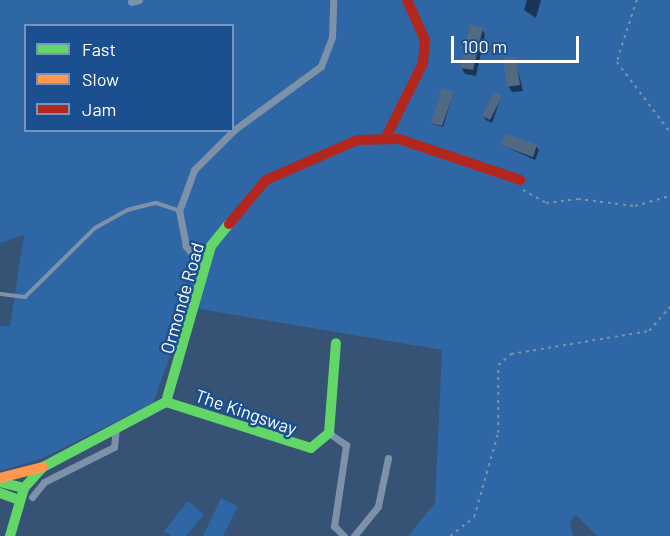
<!DOCTYPE html>
<style>
body{margin:0}
#map{position:relative;width:670px;height:536px;overflow:hidden;background:#365274;font-family:Barlow,sans-serif}
div>[style]{position:absolute}
.green>*{inset:0;background:#2f66a5}
.shadow>*{inset:0;background:#0007}
.building>*{inset:0;background:#526984}
.path>*{height:1.5px;margin-top:-0.75px;transform-origin:0;background:repeating-linear-gradient(90deg,#7d92a8 0 3px,transparent 0 7.5px)}
.lane>*{height:4px;margin:-2px;padding:0 2px;transform-origin:2px;border-radius:2px;background:#7d92a8}
.street>*{height:7px;margin:-3.5px;padding:0 3.5px;transform-origin:3.5px;border-radius:3.5px;background:#7d92a8}
.fast>*{height:10px;margin:-5px;padding:0 5px;transform-origin:5px;border-radius:5px;background:#63d668}
.slow>*{height:10px;margin:-5px;padding:0 5px;transform-origin:5px;border-radius:5px;background:#ff974d}
.jam>*{height:10px;margin:-5px;padding:0 5px;transform-origin:5px;border-radius:5px;background:#b3261e}
span{translate:-50% -50%;white-space:nowrap;text-align:center;line-height:1.15;-webkit-text-stroke:5px #1b4f8f;paint-order:stroke}
.street-label{font-size:18px;color:#fff}
.legend{position:absolute;left:24px;top:24px;width:210px;height:108px;box-sizing:border-box;background:#1b4f8f;border:2px solid #7695bc;margin:0;padding:8px 10px;list-style:none;font-size:18px;color:#fff}
.legend li{display:flex;align-items:center;gap:12px;height:30px}
.legend b{width:30px;border:2px solid #7695bc}
.scale{position:absolute;left:451px;top:36px;width:128px;height:27px;box-sizing:border-box;border:3px solid #fff;border-top:0;padding-left:8px;font-size:18px;line-height:21px;white-space:nowrap;color:#fff;-webkit-text-stroke:4px #1b4f8f;paint-order:stroke}
</style>
<div id="map">
<div class="green">
<i style="clip-path:polygon(evenodd,0 0,670px 0,670px 536px,597px 536px,576px 515px,570px 522px,573px 536px,408px 536px,435px 503px,442px 350px,188px 307px,153px 403px,41px 459px,0 471px,0 326px,10px 326px,24px 235px,0 243px,0 0,26px 26px,232px 26px,232px 130px,26px 130px,26px 26px)"></i>
<i style="clip-path:polygon(221px 498px,238px 506px,223px 536px,203px 536px)"></i>
<i style="clip-path:polygon(188px 501px,204px 514px,186px 536px,171px 536px,164px 531px)"></i>
</div>
<div class="shadow">
<i style="clip-path:polygon(527px 0,541px 0,536px 18px,524px 10px)"></i>
<i style="clip-path:polygon(482px 29px,485px 35px,476px 76px,465px 74px,461px 67px)"></i>
<i style="clip-path:polygon(515px 58px,523px 91px,512px 92px,508px 86px)"></i>
<i style="clip-path:polygon(453px 94px,443px 127px,433px 124px,432px 122px)"></i>
<i style="clip-path:polygon(501px 97px,492px 123px,486px 120px,483px 116px)"></i>
<i style="clip-path:polygon(502px 145px,536px 146px,539px 150px,535px 160px)"></i>
</div>
<div class="building">
<i style="clip-path:polygon(470px 24px,483px 28px,473px 70px,460px 68px)"></i>
<i style="clip-path:polygon(516px 57px,520px 85px,507px 87px,503px 58px)"></i>
<i style="clip-path:polygon(442px 88px,454px 92px,442px 126px,431px 123px)"></i>
<i style="clip-path:polygon(494px 92px,502px 96px,490px 120px,482px 116px)"></i>
<i style="clip-path:polygon(505px 133px,537px 145px,533px 157px,501px 145px)"></i>
</div>
<div class="path">
<i style="left:637px;top:0;width:65px;rotate:107.9deg"></i>
<i style="left:617px;top:62px;width:88px;rotate:52.9deg"></i>
<i style="left:523px;top:190px;width:26px;rotate:29deg"></i>
<i style="left:546px;top:203px;width:32px;rotate:-7deg"></i>
<i style="left:578px;top:199px;width:57px;rotate:7deg"></i>
<i style="left:635px;top:206px;width:36px;rotate:-16deg"></i>
<i style="left:450px;top:536px;width:31px;rotate:-38deg"></i>
<i style="left:474px;top:517px;width:87px;rotate:-74.1deg"></i>
<i style="left:498px;top:433px;width:68px;rotate:-90deg"></i>
<i style="left:498px;top:365px;width:17px;rotate:-40deg"></i>
<i style="left:511px;top:354px;width:140px;rotate:-9.5deg"></i>
<i style="left:649px;top:331px;width:32px;rotate:-49deg"></i>
</div>
<div class="lane">
<i style="left:1px;top:294px;width:24px;rotate:7deg"></i>
<i style="left:25px;top:297px;width:98px;rotate:-44.6deg"></i>
<i style="left:95px;top:228px;width:37px;rotate:-29deg"></i>
<i style="left:127px;top:210px;width:30px;rotate:-14deg"></i>
<i style="left:156px;top:203px;width:23px;rotate:18deg"></i>
</div>
<div class="street">
<i style="left:131px;top:2px;width:8px;rotate:-14deg"></i>
<i style="left:205px;top:269px;width:30px;rotate:-130deg"></i>
<i style="left:186px;top:246px;width:36px;rotate:-101deg"></i>
<i style="left:179px;top:211px;width:44px;rotate:-69.9deg"></i>
<i style="left:194px;top:170px;width:57px;rotate:-45deg"></i>
<i style="left:234px;top:130px;width:108px;rotate:-36.3deg"></i>
<i style="left:321px;top:66px;width:31px;rotate:-69deg"></i>
<i style="left:332px;top:37px;width:37px;rotate:-88deg"></i>
<i style="left:329px;top:433px;width:21px;rotate:35deg"></i>
<i style="left:346px;top:445px;width:82px;rotate:98.4deg"></i>
<i style="left:334px;top:526px;width:14px;rotate:45deg"></i>
<i style="left:32px;top:497px;width:19px;rotate:-51deg"></i>
<i style="left:44px;top:482px;width:78px;rotate:-26.6deg"></i>
<i style="left:114px;top:447px;width:19px;rotate:-84deg"></i>
<i style="left:354px;top:536px;width:38px;rotate:-51deg"></i>
<i style="left:378px;top:506px;width:49px;rotate:-78.2deg"></i>
</div>
<div class="fast">
<i style="left:166px;top:402px;width:152px;rotate:17.6deg"></i>
<i style="left:311px;top:448px;width:23px;rotate:-40deg"></i>
<i style="left:329px;top:433px;width:90px;rotate:-85.6deg"></i>
<i style="left:0;top:482px;width:25px;rotate:14deg"></i>
<i style="left:0;top:493px;width:20px;rotate:20deg"></i>
<i style="left:10px;top:536px;width:50px;rotate:-73.7deg"></i>
<i style="left:24px;top:488px;width:28px;rotate:-48deg"></i>
<i style="left:43px;top:467px;width:139px;rotate:-27.9deg"></i>
<i style="left:166px;top:402px;width:162px;rotate:-73.9deg"></i>
<i style="left:211px;top:246px;width:28px;rotate:-51deg"></i>
</div>
<div class="slow">
<i style="left:0;top:478px;width:44px;rotate:-14.3deg"></i>
</div>
<div class="jam">
<i style="left:385px;top:139px;width:85px;rotate:-63.4deg"></i>
<i style="left:423px;top:63px;width:23px;rotate:-85deg"></i>
<i style="left:425px;top:40px;width:44px;rotate:-114.2deg"></i>
<i style="left:229px;top:224px;width:57px;rotate:-49.9deg"></i>
<i style="left:266px;top:180px;width:99px;rotate:-23.7deg"></i>
<i style="left:357px;top:140px;width:42px;rotate:-1.4deg"></i>
<i style="left:399px;top:139px;width:128px;rotate:18.7deg"></i>
</div>
<div class="street-label">
<span style="left:182px;top:298px;rotate:-74deg">Ormonde Road</span>
<span style="left:246px;top:412px;rotate:19deg">The Kingsway</span>
</div>
<ul class="legend">
<li><b style="height:8px;background:#63d668"></b>Fast</li>
<li><b style="height:8px;background:#ff974d"></b>Slow</li>
<li><b style="height:8px;background:#b3261e"></b>Jam</li>
</ul>
<div class="scale">100 m</div>
</div>
